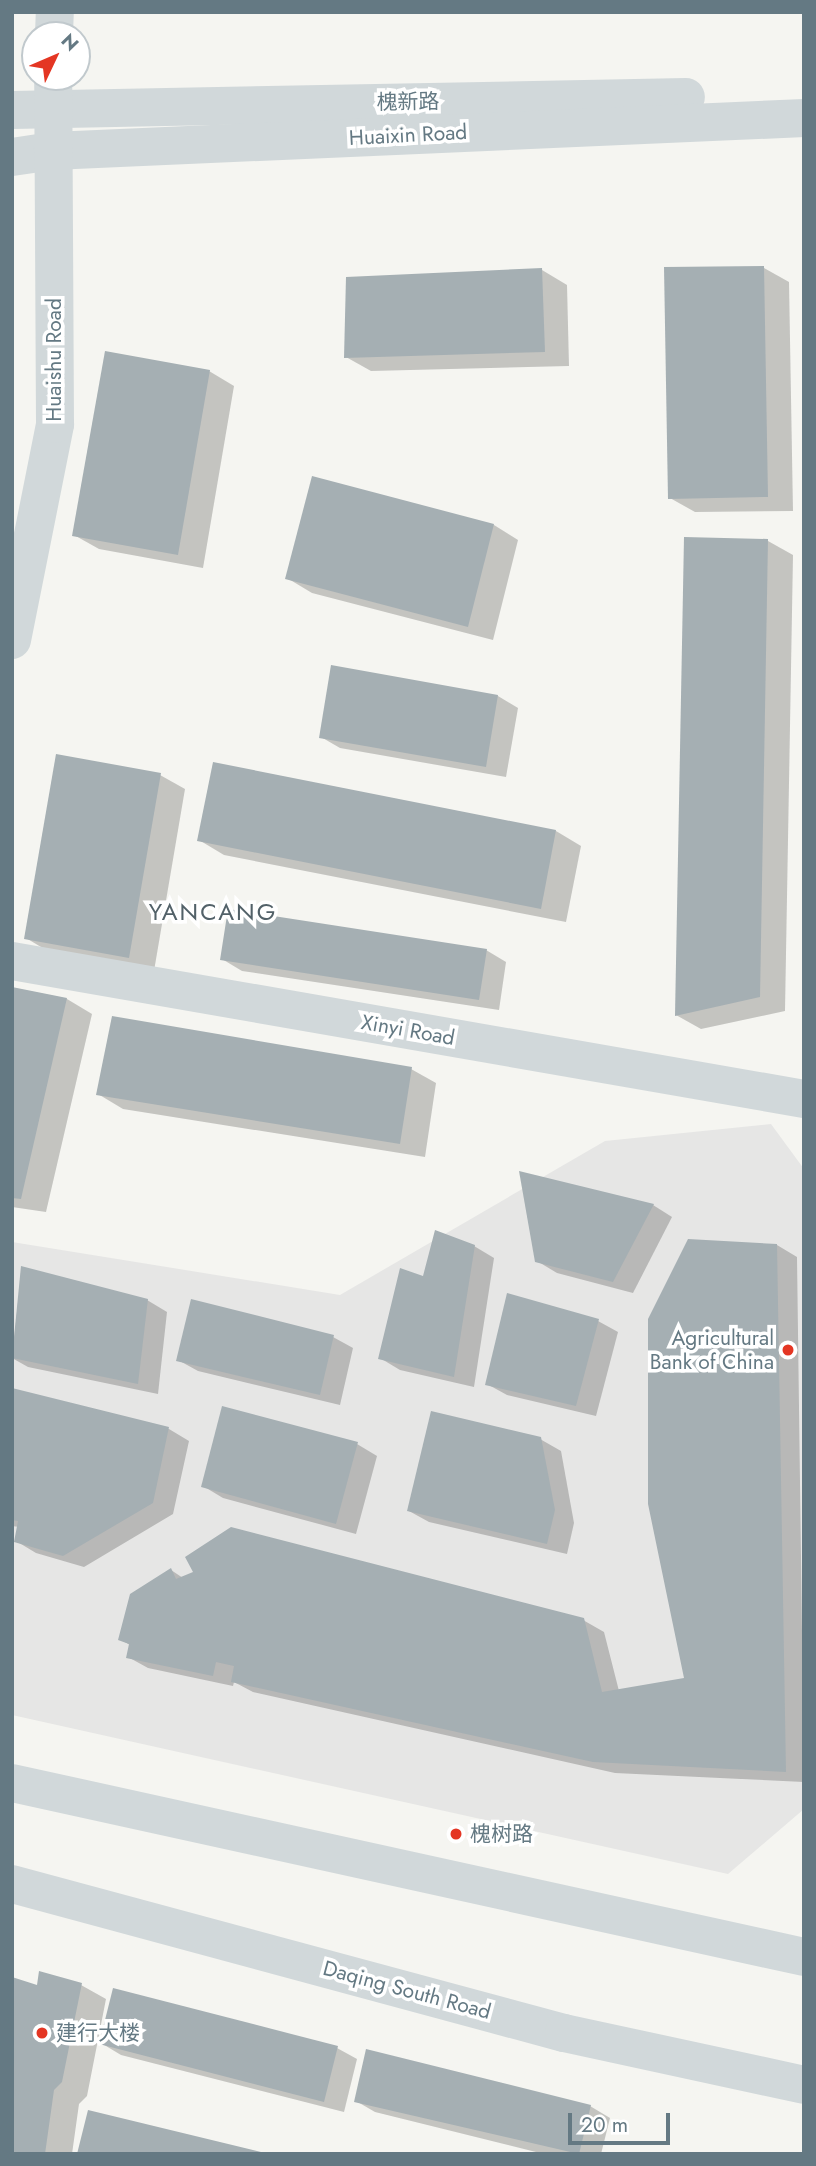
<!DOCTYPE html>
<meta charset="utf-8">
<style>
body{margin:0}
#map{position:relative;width:816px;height:2166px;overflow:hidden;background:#f5f5f1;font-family:Jost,"Noto Sans SC",sans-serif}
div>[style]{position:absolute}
.built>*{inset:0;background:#e6e6e5}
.shadow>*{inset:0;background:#0003}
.building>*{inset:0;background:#a5afb3}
.secondary>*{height:38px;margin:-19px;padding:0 19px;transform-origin:19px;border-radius:19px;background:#d1d8da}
.primary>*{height:38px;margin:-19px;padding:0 19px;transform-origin:19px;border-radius:19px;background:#d1d8da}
.dots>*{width:19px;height:19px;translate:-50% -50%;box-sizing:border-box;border:4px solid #fff;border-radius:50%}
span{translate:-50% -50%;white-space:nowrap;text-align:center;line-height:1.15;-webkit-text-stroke:7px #fff;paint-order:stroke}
.street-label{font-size:21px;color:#647983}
.poi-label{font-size:21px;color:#647983}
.right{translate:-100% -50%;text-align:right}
.left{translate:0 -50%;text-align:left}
.quarter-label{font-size:24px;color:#526168;letter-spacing:2px}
.frame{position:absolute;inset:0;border:14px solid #647983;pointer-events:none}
.north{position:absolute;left:21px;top:21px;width:70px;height:70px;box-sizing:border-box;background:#fff;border:2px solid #c1c9cd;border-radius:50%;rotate:46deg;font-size:19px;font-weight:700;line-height:28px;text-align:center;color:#647983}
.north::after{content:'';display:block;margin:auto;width:24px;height:32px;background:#e43623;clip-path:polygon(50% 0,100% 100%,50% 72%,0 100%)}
.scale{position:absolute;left:568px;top:2113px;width:102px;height:32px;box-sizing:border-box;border:4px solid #647983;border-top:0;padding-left:9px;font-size:21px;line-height:24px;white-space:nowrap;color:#647983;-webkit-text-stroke:5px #fff;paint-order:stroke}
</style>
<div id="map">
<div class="built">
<i style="clip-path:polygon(771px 1124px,804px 1169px,804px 1809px,728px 1874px,12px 1715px,12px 1242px,340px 1295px,605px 1141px)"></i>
</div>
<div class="shadow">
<i style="clip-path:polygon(764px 268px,789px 282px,793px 511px,695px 512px,670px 498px)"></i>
<i style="clip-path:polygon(542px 270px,567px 285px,569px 366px,371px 371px,346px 357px)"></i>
<i style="clip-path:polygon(209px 371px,234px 386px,203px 568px,99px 549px,74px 535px)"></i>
<i style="clip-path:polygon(494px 525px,518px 540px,493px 640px,312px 593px,287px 578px)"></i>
<i style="clip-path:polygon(685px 539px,768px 541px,793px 555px,785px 1011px,701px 1029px,676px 1015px)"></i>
<i style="clip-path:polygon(333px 667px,498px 696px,518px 708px,506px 777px,340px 748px,321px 737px)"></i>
<i style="clip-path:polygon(214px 764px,556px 831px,581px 846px,566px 922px,224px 855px,199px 840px)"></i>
<i style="clip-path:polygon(160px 775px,185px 789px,154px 971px,51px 953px,26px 938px)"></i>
<i style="clip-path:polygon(486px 950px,506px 962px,499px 1010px,242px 971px,222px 959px)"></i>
<i style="clip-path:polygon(12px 989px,67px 999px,92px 1014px,46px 1212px,12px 1207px)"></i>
<i style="clip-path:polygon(411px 1069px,436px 1083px,425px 1157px,123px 1109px,98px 1094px)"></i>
<i style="clip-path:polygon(653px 1205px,672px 1217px,633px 1293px,557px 1273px,537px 1261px)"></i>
<i style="clip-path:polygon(777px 1245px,797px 1257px,804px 1782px,615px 1773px,253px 1692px,234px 1682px,233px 1686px,148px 1668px,128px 1657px,130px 1645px,120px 1639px,171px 1570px,183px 1578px,583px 1620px,604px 1632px,619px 1691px,686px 1680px)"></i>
<i style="clip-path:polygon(474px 1246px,494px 1258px,474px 1387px,400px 1370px,380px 1358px,425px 1278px)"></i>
<i style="clip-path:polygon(22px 1268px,147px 1300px,167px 1312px,158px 1394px,28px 1367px,12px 1358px)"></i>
<i style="clip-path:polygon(598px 1321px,618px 1332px,596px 1416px,507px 1395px,487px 1384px)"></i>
<i style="clip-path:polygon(333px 1337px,353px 1348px,340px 1405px,198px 1371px,178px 1360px)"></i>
<i style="clip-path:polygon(12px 1390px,169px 1429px,189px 1441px,173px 1514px,84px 1567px,36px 1553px,16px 1541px,19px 1527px,12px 1526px)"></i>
<i style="clip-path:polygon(540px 1439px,561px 1451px,574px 1523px,567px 1554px,429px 1522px,409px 1511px)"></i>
<i style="clip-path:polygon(357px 1444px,377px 1456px,356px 1534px,223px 1498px,203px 1486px)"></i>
<i style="clip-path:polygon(81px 1985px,106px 1999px,87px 2096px,79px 2104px,72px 2154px,12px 2154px,39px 1987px)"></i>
<i style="clip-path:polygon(101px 2043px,337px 2048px,357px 2059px,344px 2112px,121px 2055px)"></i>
<i style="clip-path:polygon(356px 2101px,590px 2106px,610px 2118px,601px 2154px,544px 2154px,375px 2112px)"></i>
</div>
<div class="building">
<i style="clip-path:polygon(764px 266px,768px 497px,668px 499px,664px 267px)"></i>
<i style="clip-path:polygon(542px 268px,545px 352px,344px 358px,346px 277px)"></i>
<i style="clip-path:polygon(105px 351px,210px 370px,178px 555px,72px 536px)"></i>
<i style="clip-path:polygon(312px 476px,494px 524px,468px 627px,285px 579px)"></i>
<i style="clip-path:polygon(684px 537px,768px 539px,760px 997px,675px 1016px)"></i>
<i style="clip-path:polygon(331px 665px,498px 695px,486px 767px,319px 738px)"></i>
<i style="clip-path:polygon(56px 754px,161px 773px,129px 958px,24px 939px)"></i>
<i style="clip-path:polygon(213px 762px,556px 830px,541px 909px,197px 841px)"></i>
<i style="clip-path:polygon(228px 909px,487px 949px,479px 1000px,220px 960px)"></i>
<i style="clip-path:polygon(12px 987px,67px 998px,21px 1199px,12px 1198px)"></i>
<i style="clip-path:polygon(112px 1016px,412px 1067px,400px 1144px,96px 1095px)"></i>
<i style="clip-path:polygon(519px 1171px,654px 1204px,613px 1282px,535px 1262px)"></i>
<i style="clip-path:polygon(435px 1230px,475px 1245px,454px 1377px,378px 1359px,400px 1268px,423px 1276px)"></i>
<i style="clip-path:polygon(688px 1239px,777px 1244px,786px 1772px,593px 1762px,231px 1682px,234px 1666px,216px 1662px,213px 1676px,126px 1658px,129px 1644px,118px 1640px,130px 1594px,171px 1568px,176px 1579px,193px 1572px,185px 1557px,231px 1527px,584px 1618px,602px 1692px,684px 1678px,648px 1504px,648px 1319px)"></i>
<i style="clip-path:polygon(21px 1266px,148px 1299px,138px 1384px,12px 1358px)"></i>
<i style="clip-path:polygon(507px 1293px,599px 1319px,576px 1406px,485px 1385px)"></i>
<i style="clip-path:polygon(191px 1299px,334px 1335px,320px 1395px,176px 1361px)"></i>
<i style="clip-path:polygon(12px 1388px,169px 1427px,153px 1503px,63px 1556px,14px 1542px,18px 1521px,12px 1520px)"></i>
<i style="clip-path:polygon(222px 1406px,358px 1442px,336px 1524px,201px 1487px)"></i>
<i style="clip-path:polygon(431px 1411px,541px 1437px,555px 1510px,547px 1544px,407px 1511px)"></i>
<i style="clip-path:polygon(39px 1971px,82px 1983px,62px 2082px,54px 2090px,45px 2154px,12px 2154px,12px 1977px,37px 1985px)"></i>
<i style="clip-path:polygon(113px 1988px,338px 2046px,324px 2102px,99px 2044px)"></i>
<i style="clip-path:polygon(366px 2049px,591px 2105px,579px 2154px,354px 2102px)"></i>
<i style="clip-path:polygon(88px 2110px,265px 2153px,264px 2154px,77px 2154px)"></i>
</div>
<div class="secondary">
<i style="left:54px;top:35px;width:23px;rotate:-88deg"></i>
<i style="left:12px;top:110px;width:674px;rotate:-1.1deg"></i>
<i style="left:12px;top:157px;width:40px;rotate:-8.5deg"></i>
<i style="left:52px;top:151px;width:753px;rotate:-2.51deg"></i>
<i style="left:12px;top:640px;width:220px;rotate:-78.7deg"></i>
<i style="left:55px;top:424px;width:347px;rotate:-90.3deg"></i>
<i style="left:12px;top:961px;width:804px;rotate:9.88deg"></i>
</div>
<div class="primary">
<i style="left:12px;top:1783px;width:811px;rotate:12.39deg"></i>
<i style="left:12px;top:1884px;width:572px;rotate:15.11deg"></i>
<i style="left:564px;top:2033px;width:246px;rotate:12.2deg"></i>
</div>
<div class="dots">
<i style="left:788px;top:1350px;background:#e43623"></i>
<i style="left:456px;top:1834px;background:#e43623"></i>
<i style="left:42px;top:2033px;background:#e43623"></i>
</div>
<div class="street-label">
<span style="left:408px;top:102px;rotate:-1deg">槐新路</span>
<span style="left:408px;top:135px;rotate:-3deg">Huaixin Road</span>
<span style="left:54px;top:360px;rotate:-90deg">Huaishu Road</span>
<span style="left:408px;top:1030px;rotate:10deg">Xinyi Road</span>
<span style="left:407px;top:1990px;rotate:15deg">Daqing South Road</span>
</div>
<div class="poi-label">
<span class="right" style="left:774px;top:1350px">Agricultural<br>Bank of China</span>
<span class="left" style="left:470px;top:1834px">槐树路</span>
<span class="left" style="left:56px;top:2033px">建行大楼</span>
</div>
<div class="quarter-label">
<span style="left:213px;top:912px">YANCANG</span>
</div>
<div class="frame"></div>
<div class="north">N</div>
<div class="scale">20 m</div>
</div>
